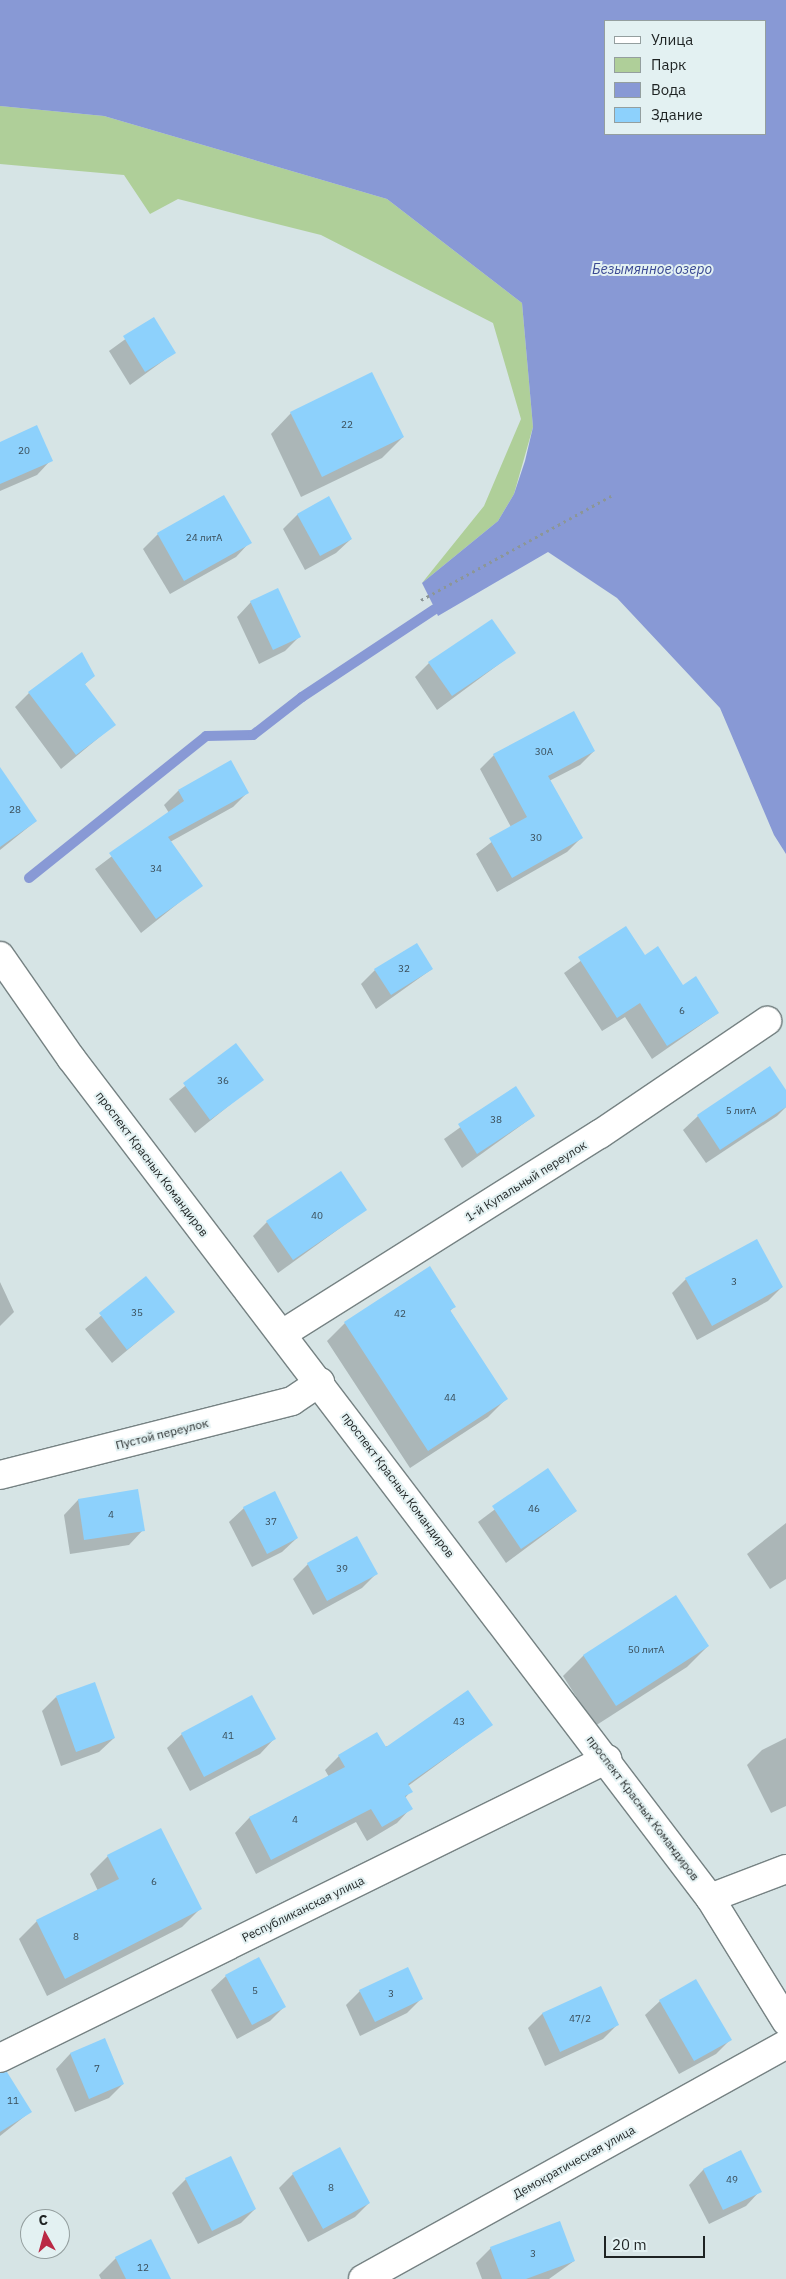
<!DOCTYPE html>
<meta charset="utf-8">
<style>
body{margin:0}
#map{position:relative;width:786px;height:2279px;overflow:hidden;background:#d6e4e5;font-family:"IBM Plex Sans",sans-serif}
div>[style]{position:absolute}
.green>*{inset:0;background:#afcf99}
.water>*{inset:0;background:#8899d5}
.shadow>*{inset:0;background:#0003}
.stream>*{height:10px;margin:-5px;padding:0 5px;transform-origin:5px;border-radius:5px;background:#8899d5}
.building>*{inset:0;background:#8dd1fc}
.path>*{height:3px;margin-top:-1.5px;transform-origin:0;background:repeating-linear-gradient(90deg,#8c9697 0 2.5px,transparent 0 6.5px)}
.roads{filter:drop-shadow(1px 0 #768283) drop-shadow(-1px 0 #768283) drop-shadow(0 1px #768283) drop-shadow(0 -1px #768283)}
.minor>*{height:28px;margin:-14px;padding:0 14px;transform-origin:14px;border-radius:14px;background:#fff}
span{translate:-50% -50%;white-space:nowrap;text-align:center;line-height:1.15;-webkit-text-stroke:4px #e3f1f2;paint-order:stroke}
.number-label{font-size:10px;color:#3a4e59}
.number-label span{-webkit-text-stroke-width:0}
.street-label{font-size:12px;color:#1e2323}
.water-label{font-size:14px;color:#3a4993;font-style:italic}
.legend{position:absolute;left:604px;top:20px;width:162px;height:115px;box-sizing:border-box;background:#e3f1f2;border:1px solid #949f9f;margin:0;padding:6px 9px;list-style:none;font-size:15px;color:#1e2323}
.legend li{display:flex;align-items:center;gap:10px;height:25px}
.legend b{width:25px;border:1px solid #949f9f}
.north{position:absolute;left:20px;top:2209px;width:50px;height:50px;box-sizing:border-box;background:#e3f1f2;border:1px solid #949f9f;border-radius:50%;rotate:353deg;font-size:14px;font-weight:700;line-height:20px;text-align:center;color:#1e2323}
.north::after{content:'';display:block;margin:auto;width:18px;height:22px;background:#ba2945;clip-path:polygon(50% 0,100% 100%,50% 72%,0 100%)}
.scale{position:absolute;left:604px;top:2236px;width:101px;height:22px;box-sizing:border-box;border:2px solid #1e2323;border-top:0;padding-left:6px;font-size:15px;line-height:18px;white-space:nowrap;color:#1e2323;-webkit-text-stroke:4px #e3f1f2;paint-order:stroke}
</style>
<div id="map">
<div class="green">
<i style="clip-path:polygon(0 106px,104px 116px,387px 199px,522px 303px,533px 427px,514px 494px,498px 521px,422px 583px,484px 506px,521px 419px,493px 323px,321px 235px,178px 199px,150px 214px,124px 175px,0 164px)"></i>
</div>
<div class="water">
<i style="clip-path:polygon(evenodd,0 0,786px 0,786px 854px,774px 835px,720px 708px,617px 598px,548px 552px,438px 616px,435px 609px,422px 583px,498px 521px,514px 494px,525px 461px,533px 427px,522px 303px,387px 199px,104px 116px,0 106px,0 0,605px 21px,765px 21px,765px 134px,605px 134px,605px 21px)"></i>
</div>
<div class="shadow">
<i style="clip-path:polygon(153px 319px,174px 353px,130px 385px,109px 351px)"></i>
<i style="clip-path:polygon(291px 413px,403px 437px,382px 458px,301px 497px,271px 434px)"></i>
<i style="clip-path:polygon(0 444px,51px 460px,37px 475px,0 491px)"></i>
<i style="clip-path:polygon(223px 496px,250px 542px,236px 557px,170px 594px,143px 549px,158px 534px)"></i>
<i style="clip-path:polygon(328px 498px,351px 539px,336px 553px,305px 570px,283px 529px,297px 515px)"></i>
<i style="clip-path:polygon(251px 602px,299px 637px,285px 651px,259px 664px,237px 617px)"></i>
<i style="clip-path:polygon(514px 653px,437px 710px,415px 677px,429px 663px)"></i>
<i style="clip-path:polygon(93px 676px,84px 685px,114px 725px,61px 769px,15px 707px,29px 693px)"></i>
<i style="clip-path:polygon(594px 751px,580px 765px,549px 781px,581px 838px,567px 852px,497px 892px,476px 854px,511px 827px,480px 769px,494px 755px)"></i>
<i style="clip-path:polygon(178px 791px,247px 793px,233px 807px,170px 842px,201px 885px,141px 933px,95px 869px,169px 813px,164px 805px)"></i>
<i style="clip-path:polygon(0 800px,36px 821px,0 850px)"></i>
<i style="clip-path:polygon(626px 928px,644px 957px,718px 1013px,652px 1059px,625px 1017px,602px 1031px,564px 973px)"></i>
<i style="clip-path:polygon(432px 969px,376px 1009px,361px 984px,375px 970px)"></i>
<i style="clip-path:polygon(236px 1045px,262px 1079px,195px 1133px,169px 1099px)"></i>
<i style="clip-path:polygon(515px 1088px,534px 1116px,462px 1168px,444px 1139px)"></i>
<i style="clip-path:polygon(786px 1093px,786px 1107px,777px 1116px,706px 1163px,683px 1130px,698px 1116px)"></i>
<i style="clip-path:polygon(365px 1210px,278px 1273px,253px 1236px,267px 1222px)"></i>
<i style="clip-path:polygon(146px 1278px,173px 1312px,112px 1363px,85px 1329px)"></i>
<i style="clip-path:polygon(686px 1279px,782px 1287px,768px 1301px,697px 1340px,672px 1293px)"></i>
<i style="clip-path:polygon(0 1282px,14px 1312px,0 1326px)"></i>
<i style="clip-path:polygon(454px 1307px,450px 1311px,506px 1399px,488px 1417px,410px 1468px,327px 1341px,345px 1323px)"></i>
<i style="clip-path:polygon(547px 1470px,576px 1511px,506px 1563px,478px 1522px)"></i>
<i style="clip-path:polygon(137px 1491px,143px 1530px,129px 1545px,70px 1554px,64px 1515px,78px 1500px)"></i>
<i style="clip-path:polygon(244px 1508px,297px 1538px,282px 1552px,252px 1567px,229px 1522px)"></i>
<i style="clip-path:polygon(786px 1523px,786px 1579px,770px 1589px,747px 1554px)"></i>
<i style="clip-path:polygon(308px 1564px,376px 1574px,362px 1588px,313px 1615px,293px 1579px)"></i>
<i style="clip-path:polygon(708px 1646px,687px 1667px,595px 1726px,563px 1676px,584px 1655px)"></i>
<i style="clip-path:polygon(56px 1697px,114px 1738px,99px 1752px,61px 1766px,42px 1711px)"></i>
<i style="clip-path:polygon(491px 1725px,408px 1786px,411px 1791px,405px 1798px,411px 1808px,397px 1823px,367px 1841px,356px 1822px,256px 1874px,235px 1833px,249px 1818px,329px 1777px,325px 1770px,339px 1756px)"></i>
<i style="clip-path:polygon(182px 1734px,274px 1739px,260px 1754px,190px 1791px,167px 1748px)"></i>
<i style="clip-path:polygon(786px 1738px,786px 1806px,771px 1813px,747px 1765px,762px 1750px)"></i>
<i style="clip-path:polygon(108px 1856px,200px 1909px,182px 1927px,47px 1996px,19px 1939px,37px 1921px,98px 1891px,90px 1874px)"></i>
<i style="clip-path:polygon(226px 1976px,284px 2007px,270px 2021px,237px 2039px,211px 1990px)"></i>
<i style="clip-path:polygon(600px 1988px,617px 2025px,603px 2039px,545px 2066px,528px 2028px,542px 2014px)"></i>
<i style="clip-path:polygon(360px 1991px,422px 1998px,407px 2013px,360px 2036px,346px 2005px)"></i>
<i style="clip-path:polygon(660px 2001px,730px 2040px,716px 2054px,679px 2074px,645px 2015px)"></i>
<i style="clip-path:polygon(104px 2040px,123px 2084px,109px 2098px,75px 2112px,56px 2069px,70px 2054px)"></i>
<i style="clip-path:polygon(0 2092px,30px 2112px,0 2136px)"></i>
<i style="clip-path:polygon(740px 2151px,760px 2191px,746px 2206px,709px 2224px,689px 2185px,703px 2170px)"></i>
<i style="clip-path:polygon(293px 2174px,369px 2203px,355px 2217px,308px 2242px,279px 2188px)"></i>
<i style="clip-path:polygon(186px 2179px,255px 2209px,241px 2223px,198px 2244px,172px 2193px)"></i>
<i style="clip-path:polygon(491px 2248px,574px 2261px,549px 2279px,482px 2279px,476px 2263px)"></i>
<i style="clip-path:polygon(116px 2258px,170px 2279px,101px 2279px,99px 2275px)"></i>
</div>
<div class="stream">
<i style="left:29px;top:878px;width:227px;rotate:-38.7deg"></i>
<i style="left:206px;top:736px;width:47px;rotate:-1.2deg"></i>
<i style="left:253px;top:735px;width:62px;rotate:-37.8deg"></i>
<i style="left:302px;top:697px;width:159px;rotate:-33.5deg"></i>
</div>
<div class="building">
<i style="clip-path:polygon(154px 317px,176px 353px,145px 372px,123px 336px)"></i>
<i style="clip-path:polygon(372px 372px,404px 437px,322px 477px,290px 412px)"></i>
<i style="clip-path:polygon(37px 425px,53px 461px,0 484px,0 442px)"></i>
<i style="clip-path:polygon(224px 495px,252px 543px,184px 581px,157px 533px)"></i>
<i style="clip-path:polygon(329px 496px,352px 539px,320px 556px,297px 514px)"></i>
<i style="clip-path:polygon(278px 588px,301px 637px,273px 650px,250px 601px)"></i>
<i style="clip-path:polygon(492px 619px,516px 653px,452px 696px,428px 662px)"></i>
<i style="clip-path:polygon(82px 652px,95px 676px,85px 684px,116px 725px,76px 755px,28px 692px)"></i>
<i style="clip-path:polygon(574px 711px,595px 751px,548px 776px,583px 838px,512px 878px,489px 838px,527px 817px,493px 754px)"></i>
<i style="clip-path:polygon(231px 760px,249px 793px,168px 837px,203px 886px,156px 919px,109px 853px,184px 801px,178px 790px)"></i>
<i style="clip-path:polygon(0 767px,37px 821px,0 847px)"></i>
<i style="clip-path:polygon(626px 926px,645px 955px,658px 946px,683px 985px,696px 976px,719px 1013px,667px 1046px,640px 1003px,617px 1018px,578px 957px)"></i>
<i style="clip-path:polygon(417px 943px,433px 969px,391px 995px,374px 969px)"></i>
<i style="clip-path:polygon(236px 1043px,264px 1080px,210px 1120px,183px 1083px)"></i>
<i style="clip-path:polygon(770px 1066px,786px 1090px,786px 1107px,720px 1150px,697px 1115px)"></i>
<i style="clip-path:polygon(516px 1086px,535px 1116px,477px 1154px,458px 1124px)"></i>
<i style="clip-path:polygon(341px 1171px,367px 1210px,293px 1260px,266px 1221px)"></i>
<i style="clip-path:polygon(757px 1239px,783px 1287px,712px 1326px,685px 1278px)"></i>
<i style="clip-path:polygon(430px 1266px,456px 1307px,450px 1310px,508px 1399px,428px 1451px,344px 1322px)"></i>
<i style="clip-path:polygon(146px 1276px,175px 1312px,127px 1350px,99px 1313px)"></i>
<i style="clip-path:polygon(548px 1468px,577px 1511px,521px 1549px,492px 1506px)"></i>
<i style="clip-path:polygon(138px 1489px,145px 1531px,84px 1540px,78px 1499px)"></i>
<i style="clip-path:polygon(275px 1491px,298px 1538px,267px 1554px,243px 1507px)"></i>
<i style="clip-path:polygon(357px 1536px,378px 1574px,327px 1601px,307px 1563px)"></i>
<i style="clip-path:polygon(676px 1595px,709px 1646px,616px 1706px,583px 1655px)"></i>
<i style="clip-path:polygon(95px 1682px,115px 1738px,76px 1752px,56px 1696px)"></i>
<i style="clip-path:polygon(468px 1690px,493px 1725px,408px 1784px,413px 1792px,405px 1796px,413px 1809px,382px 1827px,371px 1809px,271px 1860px,249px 1817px,345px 1767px,338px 1755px,377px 1732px,386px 1747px)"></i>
<i style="clip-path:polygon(252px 1695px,276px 1739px,204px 1777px,181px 1733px)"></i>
<i style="clip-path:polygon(161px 1828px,202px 1909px,65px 1979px,36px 1920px,119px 1879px,107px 1855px)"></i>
<i style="clip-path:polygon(259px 1957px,286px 2007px,252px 2025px,225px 1975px)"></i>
<i style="clip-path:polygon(408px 1967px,423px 1999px,375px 2022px,359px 1990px)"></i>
<i style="clip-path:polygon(696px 1979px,732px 2040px,694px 2061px,659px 2000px)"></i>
<i style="clip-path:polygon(601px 1986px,619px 2025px,560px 2052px,542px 2013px)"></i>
<i style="clip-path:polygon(105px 2038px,124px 2084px,89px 2099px,70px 2053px)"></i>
<i style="clip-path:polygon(7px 2072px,32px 2112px,0 2132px,0 2073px)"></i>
<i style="clip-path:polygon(340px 2147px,370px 2203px,323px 2229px,292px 2173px)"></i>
<i style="clip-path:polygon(741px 2150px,762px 2192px,723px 2210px,703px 2169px)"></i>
<i style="clip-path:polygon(231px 2156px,256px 2209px,212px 2231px,185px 2178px)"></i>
<i style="clip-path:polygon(560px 2221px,575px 2261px,526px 2279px,502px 2279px,490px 2247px)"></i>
<i style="clip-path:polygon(151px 2239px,171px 2279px,126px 2279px,115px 2257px)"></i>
</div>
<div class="path">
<i style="left:421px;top:600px;width:217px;rotate:-28.7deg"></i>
</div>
<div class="roads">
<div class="minor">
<i style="left:0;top:956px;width:124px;rotate:55.2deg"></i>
<i style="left:71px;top:1058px;width:1055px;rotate:52.74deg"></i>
<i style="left:710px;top:1898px;width:145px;rotate:58.3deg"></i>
<i style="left:282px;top:1334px;width:376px;rotate:-32.2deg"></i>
<i style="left:600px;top:1134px;width:202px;rotate:-34.1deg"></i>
<i style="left:0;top:1475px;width:301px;rotate:-14.2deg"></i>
<i style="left:292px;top:1401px;width:34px;rotate:-34deg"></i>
<i style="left:710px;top:1898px;width:81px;rotate:-20.9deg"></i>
<i style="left:0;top:2058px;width:677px;rotate:-26.22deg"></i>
<i style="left:363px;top:2279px;width:483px;rotate:-29deg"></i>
</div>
</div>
<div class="number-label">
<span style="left:347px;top:425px">22</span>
<span style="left:24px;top:451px">20</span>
<span style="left:204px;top:538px">24 литА</span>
<span style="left:544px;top:752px">30А</span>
<span style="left:15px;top:810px">28</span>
<span style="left:536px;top:838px">30</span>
<span style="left:156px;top:869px">34</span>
<span style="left:404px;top:969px">32</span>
<span style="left:682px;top:1011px">6</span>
<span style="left:223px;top:1081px">36</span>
<span style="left:741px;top:1111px">5 литА</span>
<span style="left:496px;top:1120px">38</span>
<span style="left:317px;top:1216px">40</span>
<span style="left:734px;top:1282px">3</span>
<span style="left:137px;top:1313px">35</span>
<span style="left:400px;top:1314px">42</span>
<span style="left:450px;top:1398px">44</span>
<span style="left:534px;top:1509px">46</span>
<span style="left:111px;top:1515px">4</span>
<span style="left:271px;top:1522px">37</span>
<span style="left:342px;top:1569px">39</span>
<span style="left:646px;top:1650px">50 литА</span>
<span style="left:459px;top:1722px">43</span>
<span style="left:228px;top:1736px">41</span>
<span style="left:295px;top:1820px">4</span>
<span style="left:154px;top:1882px">6</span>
<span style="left:76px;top:1937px">8</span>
<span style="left:255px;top:1991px">5</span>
<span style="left:391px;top:1994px">3</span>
<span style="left:580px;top:2019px">47/2</span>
<span style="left:97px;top:2069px">7</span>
<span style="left:13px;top:2101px">11</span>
<span style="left:732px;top:2180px">49</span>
<span style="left:331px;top:2188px">8</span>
<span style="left:533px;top:2254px">3</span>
<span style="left:143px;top:2268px">12</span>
</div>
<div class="street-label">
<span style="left:152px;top:1164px;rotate:53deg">проспект Красных Командиров</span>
<span style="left:526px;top:1181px;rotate:-32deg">1-й Купальный переулок</span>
<span style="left:162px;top:1434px;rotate:-14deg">Пустой переулок</span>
<span style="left:398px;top:1485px;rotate:53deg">проспект Красных Командиров</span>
<span style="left:643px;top:1808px;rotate:53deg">проспект Красных Командиров</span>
<span style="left:303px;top:1909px;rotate:-26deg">Республиканская улица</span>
<span style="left:574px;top:2162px;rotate:-29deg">Демократическая улица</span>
</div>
<div class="water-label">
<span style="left:652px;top:269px">Безымянное озеро</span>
</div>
<ul class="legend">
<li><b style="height:6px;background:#fff"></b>Улица</li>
<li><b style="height:14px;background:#afcf99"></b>Парк</li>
<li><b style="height:14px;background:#8899d5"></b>Вода</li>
<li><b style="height:14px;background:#8dd1fc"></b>Здание</li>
</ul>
<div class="north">С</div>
<div class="scale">20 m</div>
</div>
